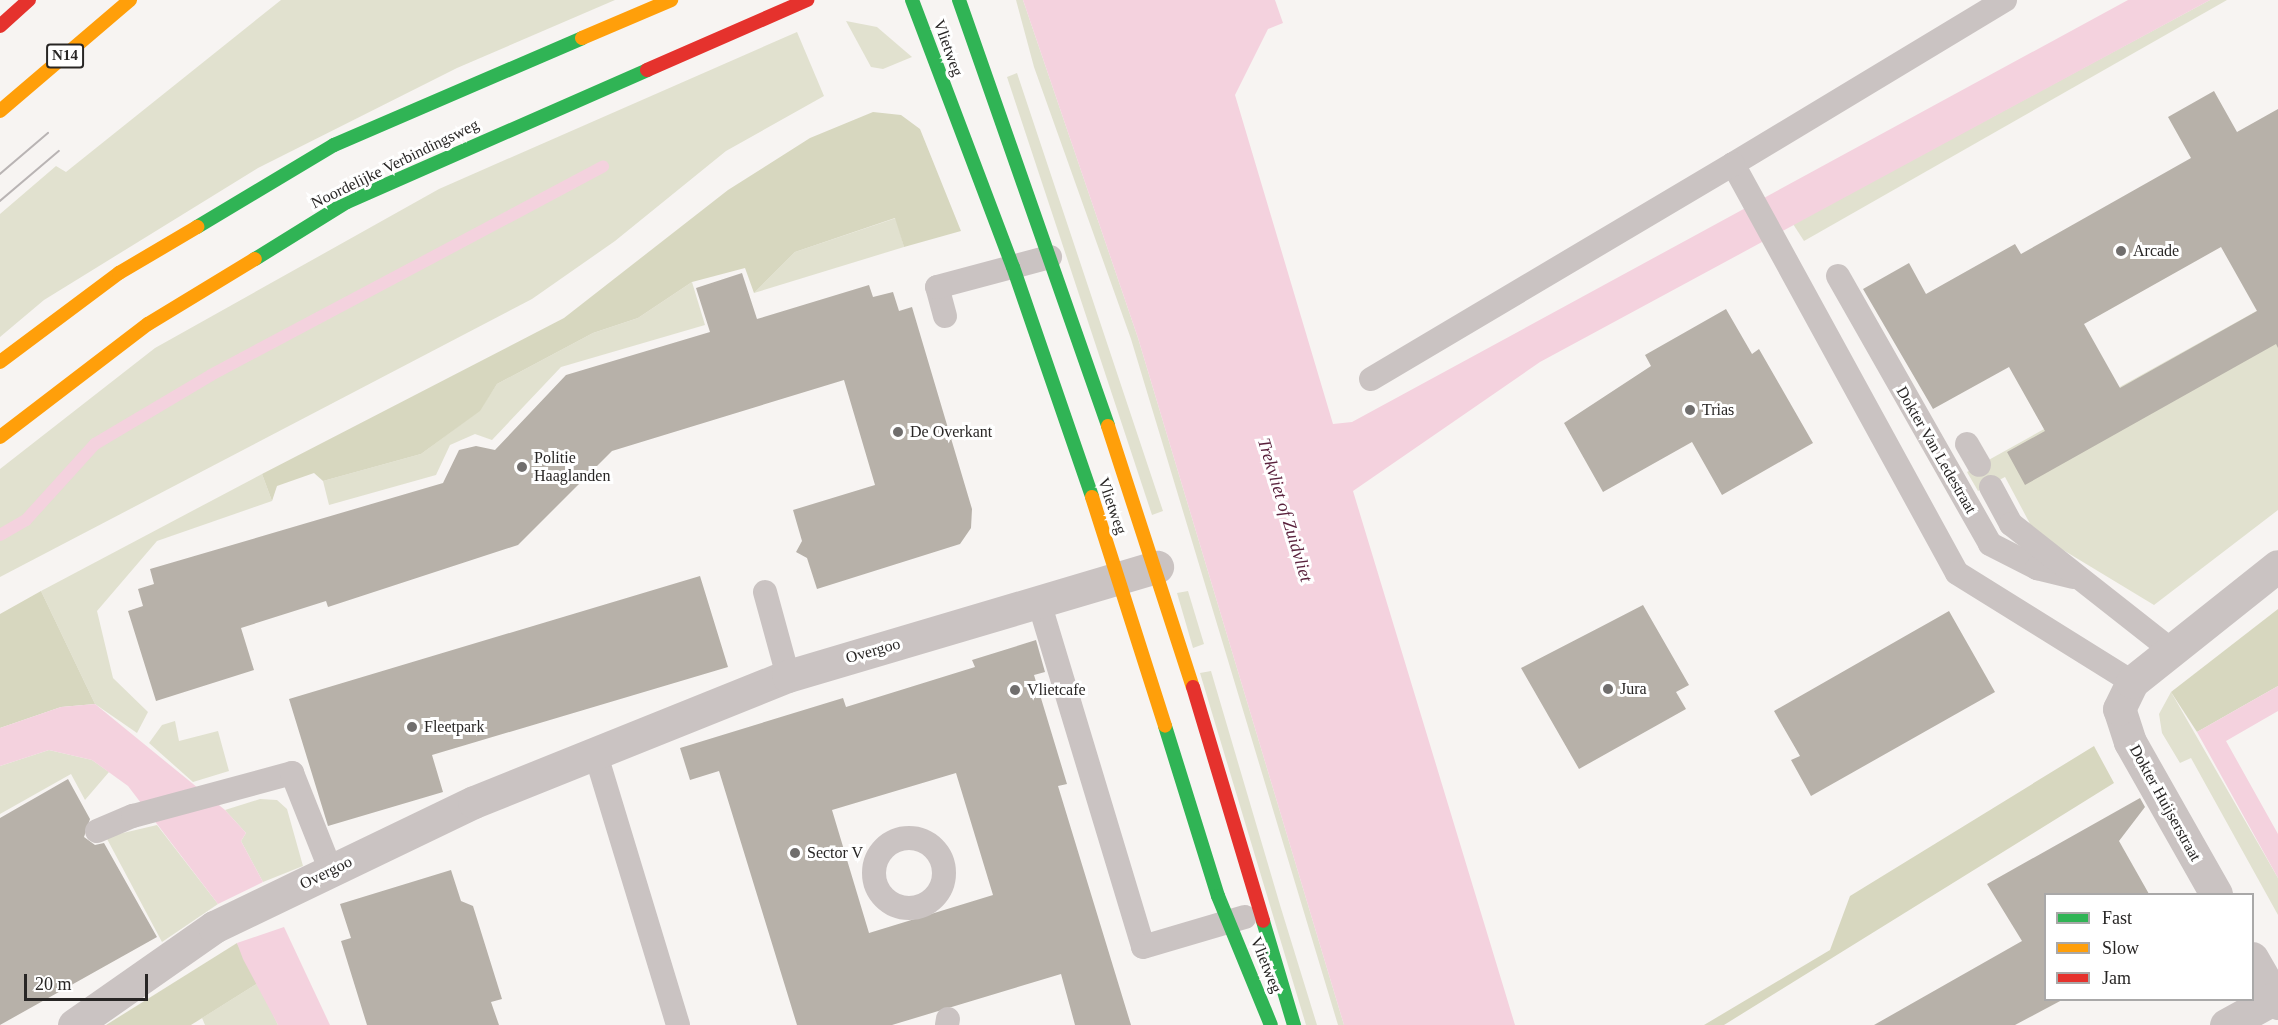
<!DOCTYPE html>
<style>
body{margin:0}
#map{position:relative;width:2278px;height:1025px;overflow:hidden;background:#f7f4f2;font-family:"Times New Roman",serif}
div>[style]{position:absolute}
.green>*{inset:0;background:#e1e1cf}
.forest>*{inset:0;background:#d7d7bf}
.water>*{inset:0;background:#f4d2de}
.stream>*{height:12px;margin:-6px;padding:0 6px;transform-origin:6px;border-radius:6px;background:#f4d2de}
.building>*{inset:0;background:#b7b1a9}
.lane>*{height:24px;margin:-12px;padding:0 12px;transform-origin:12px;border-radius:12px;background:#cac3c2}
.lane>.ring{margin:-12px;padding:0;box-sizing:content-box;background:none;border:24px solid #cac3c2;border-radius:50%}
.street>*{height:33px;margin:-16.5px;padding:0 16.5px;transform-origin:16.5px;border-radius:16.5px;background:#cac3c2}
.fast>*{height:14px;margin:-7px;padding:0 7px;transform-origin:7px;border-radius:7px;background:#30b455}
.slow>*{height:14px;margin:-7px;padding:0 7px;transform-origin:7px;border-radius:7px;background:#ff9f0a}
.jam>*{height:14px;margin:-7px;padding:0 7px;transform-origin:7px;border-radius:7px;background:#e5322d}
.tram>*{height:1.5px;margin:-0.75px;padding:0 0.75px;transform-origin:0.75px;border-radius:0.75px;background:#b9b4b4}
.dots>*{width:16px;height:16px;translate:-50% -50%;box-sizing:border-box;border:3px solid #fff;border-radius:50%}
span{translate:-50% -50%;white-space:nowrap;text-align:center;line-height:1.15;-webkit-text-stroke:6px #fff;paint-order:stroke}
.shield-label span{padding:2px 4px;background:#fff;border:2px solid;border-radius:4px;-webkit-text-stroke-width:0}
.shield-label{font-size:15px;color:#282625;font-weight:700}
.street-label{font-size:16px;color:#282625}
.poi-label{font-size:16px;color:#282625}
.left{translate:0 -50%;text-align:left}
.water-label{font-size:18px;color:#5a223d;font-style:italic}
.legend{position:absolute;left:2044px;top:893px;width:210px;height:108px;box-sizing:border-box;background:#fff;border:2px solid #a9a8a8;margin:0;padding:8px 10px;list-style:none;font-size:18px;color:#282625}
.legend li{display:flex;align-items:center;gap:12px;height:30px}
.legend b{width:30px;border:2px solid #a9a8a8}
.scale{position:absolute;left:24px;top:974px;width:124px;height:27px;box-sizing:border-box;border:3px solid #282625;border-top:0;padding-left:8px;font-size:18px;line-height:21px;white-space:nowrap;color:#282625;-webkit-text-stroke:4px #fff;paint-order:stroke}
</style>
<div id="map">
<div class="green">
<i style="clip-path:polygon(281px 0,615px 0,457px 68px,258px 168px,44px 300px,0 337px,0 214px,56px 166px,66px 172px)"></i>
<i style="clip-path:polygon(1016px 0,1023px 0,1138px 338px,1344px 1025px,1338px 1025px,1131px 339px,1034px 67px)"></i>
<i style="clip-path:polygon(2210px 0,2227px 0,1804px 241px,1793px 224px)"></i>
<i style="clip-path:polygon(846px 21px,877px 27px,912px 57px,883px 69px,871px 67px)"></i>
<i style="clip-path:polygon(797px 32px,824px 96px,726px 151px,615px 241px,532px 299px,0 577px,0 469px,155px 348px,439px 189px)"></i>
<i style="clip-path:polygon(1017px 73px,1163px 511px,1152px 515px,1007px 77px)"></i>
<i style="clip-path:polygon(896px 218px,904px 247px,754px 293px,795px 252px)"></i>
<i style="clip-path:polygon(692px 282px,705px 325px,561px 367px,492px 440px,475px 434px,450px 445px,436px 475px,329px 505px,323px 481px,421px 454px,479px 411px,497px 384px,593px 333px,638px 318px)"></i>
<i style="clip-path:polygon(2278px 299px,2278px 510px,2154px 605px,2035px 533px,2005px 477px,1978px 491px,1967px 472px)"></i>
<i style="clip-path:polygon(262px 474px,272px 501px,157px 541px,97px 611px,113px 678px,148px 712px,137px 733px,95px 704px,41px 591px)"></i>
<i style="clip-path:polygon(1188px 591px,1204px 644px,1193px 648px,1177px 593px)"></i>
<i style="clip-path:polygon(1211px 671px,1280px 905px,1317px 1025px,1306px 1025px,1200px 673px)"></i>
<i style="clip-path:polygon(2171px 692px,2278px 878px,2278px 915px,2191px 758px,2180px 763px,2162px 733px,2159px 714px)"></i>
<i style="clip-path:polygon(175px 721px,179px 741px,218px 731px,229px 771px,193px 782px,149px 743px,162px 725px)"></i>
<i style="clip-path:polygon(49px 750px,92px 760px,109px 772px,85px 800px,71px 774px,0 814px,0 766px)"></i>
<i style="clip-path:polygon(260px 799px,277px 800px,287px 809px,303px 866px,263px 882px,241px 841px,246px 833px,225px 810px)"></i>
<i style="clip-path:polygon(157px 825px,218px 904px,162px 942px,106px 837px)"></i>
<i style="clip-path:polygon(258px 983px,278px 1025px,205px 1025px,202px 1018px)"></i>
</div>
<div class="forest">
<i style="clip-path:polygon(873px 112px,901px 115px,920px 129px,961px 231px,904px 247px,895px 218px,795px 252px,754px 293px,745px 268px,692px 282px,638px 318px,593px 333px,497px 384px,480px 411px,421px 454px,323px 481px,314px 473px,277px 486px,272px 501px,262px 474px,564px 318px,728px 190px,810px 138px)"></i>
<i style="clip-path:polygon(41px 591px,95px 704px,61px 707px,0 728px,0 614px)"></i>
<i style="clip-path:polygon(2278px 609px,2278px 686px,2197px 732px,2171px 692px)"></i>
<i style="clip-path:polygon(2094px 746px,2114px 783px,1724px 1025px,1704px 1025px,1830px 950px,1850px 896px)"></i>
<i style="clip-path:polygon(237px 943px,258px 983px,191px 1025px,106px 1025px)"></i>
</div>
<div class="water">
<i style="clip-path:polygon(1023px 0,1275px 0,1283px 23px,1268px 29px,1235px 95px,1333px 424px,1352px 422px,2128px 0,2210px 0,1540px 362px,1353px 491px,1515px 1025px,1344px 1025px,1138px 338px)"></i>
<i style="clip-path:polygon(2278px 686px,2278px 711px,2226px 741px,2278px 834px,2278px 878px,2197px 732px)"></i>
<i style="clip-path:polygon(95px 704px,225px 810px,246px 833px,241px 841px,263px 882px,218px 904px,128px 786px,92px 760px,49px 750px,0 766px,0 728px,61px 707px)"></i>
<i style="clip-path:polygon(284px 927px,330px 1025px,278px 1025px,243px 959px,237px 943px)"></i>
</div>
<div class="stream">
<i style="left:0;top:535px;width:30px;rotate:-30deg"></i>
<i style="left:26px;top:520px;width:103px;rotate:-47.8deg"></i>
<i style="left:95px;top:444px;width:135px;rotate:-30.7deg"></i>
<i style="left:211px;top:375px;width:444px;rotate:-28deg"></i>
</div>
<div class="building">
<i style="clip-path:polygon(evenodd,2214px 91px,2237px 132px,2278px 109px,2278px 348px,2276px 344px,2025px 485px,2007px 452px,2045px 431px,2009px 367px,1933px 409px,1863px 289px,1909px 263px,1926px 294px,2015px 244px,2021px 254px,2191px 158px,2168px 117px,2214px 91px,2221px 247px,2257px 311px,2120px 388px,2084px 324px,2221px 247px)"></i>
<i style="clip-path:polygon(742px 273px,757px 319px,869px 285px,873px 297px,893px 292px,899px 311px,912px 307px,972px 509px,971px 528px,960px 544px,817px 589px,807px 558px,796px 552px,802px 541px,793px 510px,875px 485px,844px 380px,612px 451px,518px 545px,328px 607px,326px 601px,241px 628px,254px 670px,156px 701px,128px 611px,143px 606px,138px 589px,154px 584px,150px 569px,443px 483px,459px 450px,476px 446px,495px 450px,566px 375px,710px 332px,696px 288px)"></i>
<i style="clip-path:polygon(1726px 309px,1752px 354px,1759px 349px,1813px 443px,1722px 495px,1692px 442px,1603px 492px,1564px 423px,1651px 366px,1645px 355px)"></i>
<i style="clip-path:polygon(700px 576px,728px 667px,432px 755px,443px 792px,328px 826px,289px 699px)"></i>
<i style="clip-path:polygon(1643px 605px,1689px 685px,1676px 692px,1686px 709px,1579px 769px,1521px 668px)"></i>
<i style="clip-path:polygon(1949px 611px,1995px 692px,1811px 796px,1791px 760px,1800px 756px,1774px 711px)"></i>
<i style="clip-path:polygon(evenodd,1036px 640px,1045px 672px,1034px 675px,1067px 784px,1058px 786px,1131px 1025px,1075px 1025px,1061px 974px,892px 1025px,797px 1025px,719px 771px,690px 780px,680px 748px,843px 698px,846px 707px,975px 667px,972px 660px,1036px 640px,956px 773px,993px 895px,869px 933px,832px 810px,956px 773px)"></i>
<i style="clip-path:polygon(68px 779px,90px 819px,84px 837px,95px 845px,104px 843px,157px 937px,0 1025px,0 818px)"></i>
<i style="clip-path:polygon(2140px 798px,2145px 807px,2119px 841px,2149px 894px,2046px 894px,2046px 999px,2062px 1000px,2015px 1025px,1874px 1025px,2022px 941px,1987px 884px)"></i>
<i style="clip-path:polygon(451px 870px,461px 901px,473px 906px,502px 999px,491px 1002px,499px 1025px,367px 1025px,341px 941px,351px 938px,340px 904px)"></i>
</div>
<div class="lane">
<i style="left:2005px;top:0;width:318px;rotate:148.9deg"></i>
<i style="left:1733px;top:164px;width:466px;rotate:61.3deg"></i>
<i style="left:1957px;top:573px;width:206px;rotate:31.9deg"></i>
<i style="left:1838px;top:276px;width:308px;rotate:60.4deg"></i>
<i style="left:1990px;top:544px;width:53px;rotate:27.1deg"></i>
<i style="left:2037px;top:568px;width:37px;rotate:14deg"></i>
<i style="left:945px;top:316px;width:30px;rotate:-105deg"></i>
<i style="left:937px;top:287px;width:117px;rotate:-14.9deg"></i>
<i style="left:1371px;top:379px;width:421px;rotate:-30.7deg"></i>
<i style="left:1967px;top:444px;width:24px;rotate:60deg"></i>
<i style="left:1991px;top:487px;width:42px;rotate:61.6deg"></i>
<i style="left:2011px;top:524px;width:204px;rotate:38.2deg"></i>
<i style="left:765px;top:592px;width:87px;rotate:74.7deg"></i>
<i style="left:1039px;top:602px;width:360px;rotate:73.2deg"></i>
<i style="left:1143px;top:947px;width:106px;rotate:-16.4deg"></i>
<i style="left:596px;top:755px;width:282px;rotate:73.1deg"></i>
<i style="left:97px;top:831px;width:39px;rotate:-23deg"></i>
<i style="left:133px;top:816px;width:165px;rotate:-15.1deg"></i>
<i style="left:292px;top:773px;width:105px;rotate:68.3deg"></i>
<i class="ring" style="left:874px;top:838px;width:46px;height:46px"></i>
<i style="left:947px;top:1025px;width:6px;rotate:-81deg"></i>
</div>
<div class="street">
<i style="left:2216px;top:894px;width:175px;rotate:-119.5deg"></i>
<i style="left:2130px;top:742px;width:35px;rotate:-108deg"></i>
<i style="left:2119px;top:709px;width:30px;rotate:-64deg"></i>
<i style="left:2132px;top:682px;width:186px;rotate:-38.5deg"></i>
<i style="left:2252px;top:958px;width:52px;rotate:60deg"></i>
<i style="left:74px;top:1025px;width:171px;rotate:-35deg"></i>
<i style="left:214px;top:927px;width:288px;rotate:-25.7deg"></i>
<i style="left:474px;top:802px;width:338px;rotate:-21.9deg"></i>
<i style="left:788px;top:676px;width:385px;rotate:-16.5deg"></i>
<i style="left:2226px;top:1025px;width:56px;rotate:-28.9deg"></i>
</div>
<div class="fast">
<i style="left:912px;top:0;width:285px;rotate:69.3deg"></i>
<i style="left:1013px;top:267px;width:243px;rotate:71deg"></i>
<i style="left:959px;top:0;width:451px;rotate:70.7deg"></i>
<i style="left:197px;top:227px;width:160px;rotate:-30.9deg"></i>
<i style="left:334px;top:145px;width:270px;rotate:-23.3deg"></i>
<i style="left:255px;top:259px;width:108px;rotate:-31.8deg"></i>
<i style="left:347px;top:202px;width:328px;rotate:-23.7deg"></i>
<i style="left:1165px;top:726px;width:178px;rotate:72.7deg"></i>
<i style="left:1218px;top:896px;width:139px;rotate:67.7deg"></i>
<i style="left:1263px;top:921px;width:109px;rotate:73.4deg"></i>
</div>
<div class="slow">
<i style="left:582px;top:38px;width:97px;rotate:-23.1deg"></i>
<i style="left:0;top:111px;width:171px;rotate:-40.5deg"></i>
<i style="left:0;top:362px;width:149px;rotate:-36.8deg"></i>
<i style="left:119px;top:273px;width:91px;rotate:-30.5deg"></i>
<i style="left:1108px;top:426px;width:274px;rotate:72deg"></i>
<i style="left:0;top:437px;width:186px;rotate:-37.4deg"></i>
<i style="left:148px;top:324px;width:125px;rotate:-31.3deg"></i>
<i style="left:1092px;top:497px;width:240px;rotate:72.3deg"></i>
</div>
<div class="jam">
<i style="left:0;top:26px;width:39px;rotate:-42deg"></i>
<i style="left:647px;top:70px;width:175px;rotate:-23.6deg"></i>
<i style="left:1193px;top:687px;width:244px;rotate:73.3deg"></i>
</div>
<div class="tram">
<i style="left:0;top:174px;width:63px;rotate:-40.5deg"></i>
<i style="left:0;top:201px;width:77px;rotate:-40.3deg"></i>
</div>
<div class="dots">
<i style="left:2121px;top:251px;background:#706e6d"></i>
<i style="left:1690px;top:410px;background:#706e6d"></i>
<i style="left:898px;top:432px;background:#706e6d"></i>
<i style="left:522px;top:467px;background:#706e6d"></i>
<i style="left:1608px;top:689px;background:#706e6d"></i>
<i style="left:1015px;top:690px;background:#706e6d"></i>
<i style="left:412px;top:727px;background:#706e6d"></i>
<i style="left:795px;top:853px;background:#706e6d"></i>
</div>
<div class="shield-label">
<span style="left:65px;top:56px">N14</span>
</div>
<div class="street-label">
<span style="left:948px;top:48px;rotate:70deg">Vlietweg</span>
<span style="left:395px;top:164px;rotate:-26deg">Noordelijke Verbindingsweg</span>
<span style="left:1936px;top:450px;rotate:60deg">Dokter Van Ledestraat</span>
<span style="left:1112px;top:506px;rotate:71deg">Vlietweg</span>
<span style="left:873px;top:651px;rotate:-16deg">Overgoo</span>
<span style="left:2165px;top:803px;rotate:61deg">Dokter Huijserstraat</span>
<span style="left:326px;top:873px;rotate:-26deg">Overgoo</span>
<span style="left:1266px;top:965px;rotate:68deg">Vlietweg</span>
</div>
<div class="poi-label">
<span class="left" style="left:2133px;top:251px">Arcade</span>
<span class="left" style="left:1702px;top:410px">Trias</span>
<span class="left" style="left:910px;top:432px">De Overkant</span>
<span class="left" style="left:534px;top:467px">Politie<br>Haaglanden</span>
<span class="left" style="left:1620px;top:689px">Jura</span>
<span class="left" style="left:1027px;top:690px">Vlietcafe</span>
<span class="left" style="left:424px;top:727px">Fleetpark</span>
<span class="left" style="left:807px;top:853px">Sector V</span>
</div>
<div class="water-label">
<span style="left:1285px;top:510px;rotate:73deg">Trekvliet of Zuidvliet</span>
</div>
<ul class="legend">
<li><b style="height:8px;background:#30b455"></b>Fast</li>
<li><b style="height:8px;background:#ff9f0a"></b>Slow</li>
<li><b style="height:8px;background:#e5322d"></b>Jam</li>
</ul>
<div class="scale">20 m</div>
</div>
